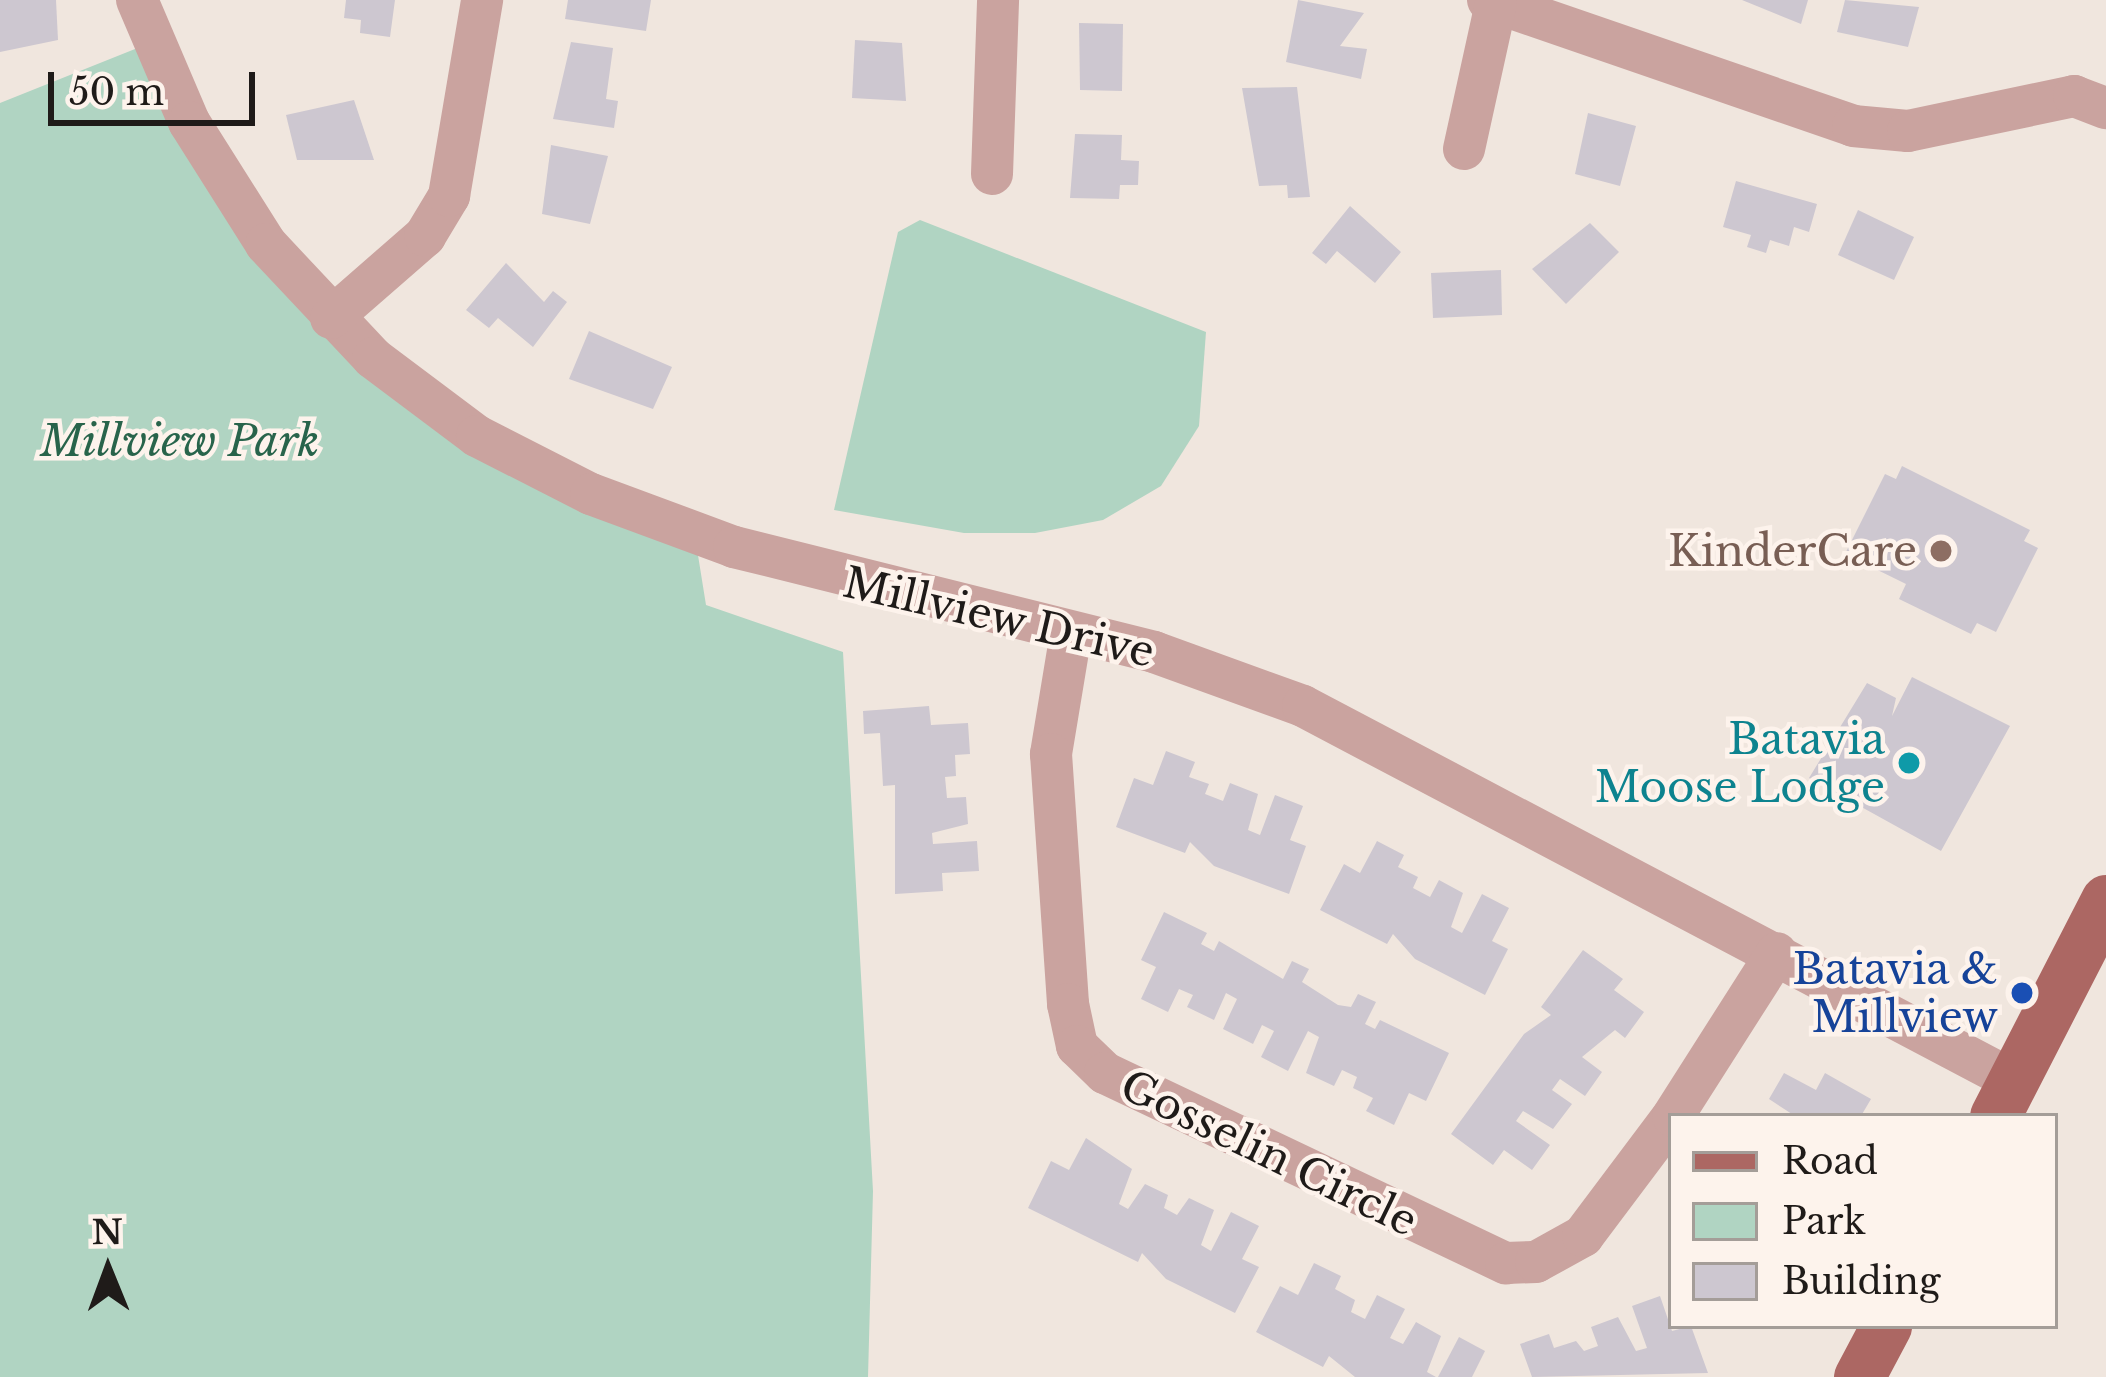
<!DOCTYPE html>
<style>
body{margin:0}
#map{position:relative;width:2106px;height:1377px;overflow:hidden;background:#f0e6de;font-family:"Libre Baskerville",serif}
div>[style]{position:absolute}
.green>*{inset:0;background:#b0d4c2}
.building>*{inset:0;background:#cdc7d0}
.minor>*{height:42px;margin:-21px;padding:0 21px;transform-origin:21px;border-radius:21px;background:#caa39f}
.major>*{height:51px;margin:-25.5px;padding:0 25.5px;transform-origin:25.5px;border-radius:25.5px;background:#ac6763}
.dots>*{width:33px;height:33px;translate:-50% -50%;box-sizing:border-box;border:6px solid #fdf3ec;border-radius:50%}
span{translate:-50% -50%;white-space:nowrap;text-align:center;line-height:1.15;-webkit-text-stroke:9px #fdf3ec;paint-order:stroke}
.park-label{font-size:42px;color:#28644b;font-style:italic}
.education-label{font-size:42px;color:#785e54}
.right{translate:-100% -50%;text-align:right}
.street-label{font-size:42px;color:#1f1b19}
.culture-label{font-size:42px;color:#0d838f}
.transit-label{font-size:42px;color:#164399}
.legend{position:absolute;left:1668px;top:1113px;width:390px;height:216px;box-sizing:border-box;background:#fdf3ec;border:3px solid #a49d98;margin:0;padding:15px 21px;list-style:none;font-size:36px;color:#1f1b19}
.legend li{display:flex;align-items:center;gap:24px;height:60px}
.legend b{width:60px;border:3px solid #a49d98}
.north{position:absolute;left:48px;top:1209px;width:120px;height:120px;-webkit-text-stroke:9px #fdf3ec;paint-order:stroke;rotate:359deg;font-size:33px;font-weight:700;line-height:48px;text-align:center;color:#1f1b19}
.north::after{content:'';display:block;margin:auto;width:42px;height:54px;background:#1f1b19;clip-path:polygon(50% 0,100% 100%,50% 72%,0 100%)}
.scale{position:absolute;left:48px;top:72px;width:207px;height:54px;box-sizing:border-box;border:6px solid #1f1b19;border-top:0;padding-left:15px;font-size:36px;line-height:42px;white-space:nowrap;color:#1f1b19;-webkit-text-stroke:9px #fdf3ec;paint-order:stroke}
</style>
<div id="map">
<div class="green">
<i style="clip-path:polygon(145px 45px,328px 340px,697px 549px,706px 605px,843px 652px,873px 1191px,868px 1377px,0 1377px,0 103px)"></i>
<i style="clip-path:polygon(920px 220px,1206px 332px,1199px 426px,1161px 486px,1103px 520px,1035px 533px,964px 533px,834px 510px,898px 232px)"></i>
</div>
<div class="building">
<i style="clip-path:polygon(0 0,56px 0,58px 40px,0 52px)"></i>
<i style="clip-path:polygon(346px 0,395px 0,390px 37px,360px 33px,361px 20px,344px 18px)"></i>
<i style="clip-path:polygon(568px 0,651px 0,646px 31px,565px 19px)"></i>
<i style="clip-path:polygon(1298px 0,1364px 13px,1340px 46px,1367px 49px,1361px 79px,1286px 62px)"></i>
<i style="clip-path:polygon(1742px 0,1808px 0,1801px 24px)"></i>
<i style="clip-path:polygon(1845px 0,1919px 7px,1908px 47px,1837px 32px)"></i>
<i style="clip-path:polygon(1079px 23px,1123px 24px,1122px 91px,1080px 90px)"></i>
<i style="clip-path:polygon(855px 40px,902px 43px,906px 101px,852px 98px)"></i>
<i style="clip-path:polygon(571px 42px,613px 48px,606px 99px,618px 101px,614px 128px,553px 119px)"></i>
<i style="clip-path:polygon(1297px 87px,1310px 197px,1288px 198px,1287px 185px,1259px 186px,1242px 88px)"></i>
<i style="clip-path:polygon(354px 100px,374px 160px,297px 160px,286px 115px)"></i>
<i style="clip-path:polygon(1588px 113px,1636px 126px,1620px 186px,1575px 174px)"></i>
<i style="clip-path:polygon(1075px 134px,1122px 135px,1121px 160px,1139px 161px,1138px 185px,1120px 185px,1119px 199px,1070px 198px)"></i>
<i style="clip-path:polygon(551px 145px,608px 156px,590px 224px,542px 214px)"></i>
<i style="clip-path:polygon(1736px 181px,1817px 204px,1809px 232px,1794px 227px,1789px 246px,1770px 240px,1766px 253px,1747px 247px,1751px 235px,1723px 227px)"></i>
<i style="clip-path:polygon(1350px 206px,1401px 252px,1375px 283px,1337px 251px,1326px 264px,1312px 253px)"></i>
<i style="clip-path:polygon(1858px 210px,1914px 237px,1894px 280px,1838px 255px)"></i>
<i style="clip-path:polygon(1590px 223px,1619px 252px,1566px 304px,1532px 269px)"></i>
<i style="clip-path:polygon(506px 263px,544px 302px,553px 291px,567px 302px,533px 347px,498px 318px,489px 328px,466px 310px)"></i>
<i style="clip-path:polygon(1501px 270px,1502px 315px,1433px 318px,1431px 273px)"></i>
<i style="clip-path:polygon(589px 331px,672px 367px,653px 409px,569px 379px)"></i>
<i style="clip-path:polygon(1902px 466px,2030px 530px,2024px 541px,2038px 548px,1996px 632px,1977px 623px,1971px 634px,1899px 599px,1906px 584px,1845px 554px,1885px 474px,1896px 479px)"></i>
<i style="clip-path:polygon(1912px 677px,2010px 726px,1941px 851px,1809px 778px,1867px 683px,1896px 698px,1892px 716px)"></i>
<i style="clip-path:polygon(929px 706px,931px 725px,968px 723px,970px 754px,955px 755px,956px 776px,945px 777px,947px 798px,966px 797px,968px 824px,932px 833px,933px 844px,977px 841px,979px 871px,942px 873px,943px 891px,895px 894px,895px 785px,883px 786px,880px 733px,864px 734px,863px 711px)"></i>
<i style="clip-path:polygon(1166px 751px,1195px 762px,1189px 777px,1209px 784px,1205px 794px,1223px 801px,1230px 783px,1258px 794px,1248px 830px,1260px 835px,1275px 795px,1303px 806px,1290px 840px,1306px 846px,1289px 894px,1214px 866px,1190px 842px,1185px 853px,1116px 827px,1134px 778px,1153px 785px)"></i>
<i style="clip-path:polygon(1377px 841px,1404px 855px,1398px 867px,1418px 877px,1413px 888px,1430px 897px,1439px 880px,1463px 893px,1451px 927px,1462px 933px,1482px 894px,1509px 908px,1492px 941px,1508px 949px,1485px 995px,1415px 959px,1393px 934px,1387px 944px,1320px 910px,1344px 864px,1360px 873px)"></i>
<i style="clip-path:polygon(1164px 912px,1207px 933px,1201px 944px,1214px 951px,1219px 941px,1283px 979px,1292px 961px,1309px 969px,1302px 982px,1338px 1005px,1351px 1007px,1358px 994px,1376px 1002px,1365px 1024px,1375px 1029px,1380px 1020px,1449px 1053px,1426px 1101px,1409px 1093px,1394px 1125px,1366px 1111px,1373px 1098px,1353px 1088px,1357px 1077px,1342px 1070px,1334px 1086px,1306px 1073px,1319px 1037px,1308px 1031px,1288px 1071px,1261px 1057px,1274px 1031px,1262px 1025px,1253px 1044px,1223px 1029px,1237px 999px,1226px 993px,1214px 1020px,1187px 1007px,1193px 995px,1179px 989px,1168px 1012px,1141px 999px,1156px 967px,1141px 960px)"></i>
<i style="clip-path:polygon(1583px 950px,1623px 979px,1614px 990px,1644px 1012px,1625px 1038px,1615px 1030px,1582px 1057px,1602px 1072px,1585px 1096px,1560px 1079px,1552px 1090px,1572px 1104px,1553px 1129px,1523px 1111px,1516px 1121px,1550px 1145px,1532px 1170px,1504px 1150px,1493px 1165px,1451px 1134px,1524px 1034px,1551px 1015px,1541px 1007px)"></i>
<i style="clip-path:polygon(1784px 1073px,1816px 1090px,1825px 1073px,1871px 1099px,1861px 1116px,1795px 1116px,1769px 1099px)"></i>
<i style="clip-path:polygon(1086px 1138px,1132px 1169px,1119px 1204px,1128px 1209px,1145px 1184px,1168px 1195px,1164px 1208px,1177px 1215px,1189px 1198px,1214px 1210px,1201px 1245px,1211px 1251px,1231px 1212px,1259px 1226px,1242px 1259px,1259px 1267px,1235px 1313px,1166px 1279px,1142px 1253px,1138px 1262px,1028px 1208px,1051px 1161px,1069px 1170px)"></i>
<i style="clip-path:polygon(1314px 1263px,1341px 1276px,1335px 1289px,1355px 1300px,1351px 1312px,1365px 1319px,1377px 1295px,1405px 1309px,1390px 1338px,1403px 1344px,1416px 1322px,1441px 1336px,1427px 1372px,1436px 1377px,1355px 1377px,1329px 1356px,1323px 1367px,1256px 1332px,1280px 1286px,1298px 1295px)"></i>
<i style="clip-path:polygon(1660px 1296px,1672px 1331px,1691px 1326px,1708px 1373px,1532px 1377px,1520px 1344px,1549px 1334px,1554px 1348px,1576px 1341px,1584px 1351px,1598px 1346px,1591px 1327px,1618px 1317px,1636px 1351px,1647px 1348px,1632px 1306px)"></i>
<i style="clip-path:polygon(1459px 1337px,1485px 1351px,1472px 1377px,1438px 1377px)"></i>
</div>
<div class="minor">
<i style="left:137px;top:0;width:133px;rotate:66.9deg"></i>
<i style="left:189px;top:122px;width:144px;rotate:57.7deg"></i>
<i style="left:266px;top:244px;width:156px;rotate:46.8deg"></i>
<i style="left:373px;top:358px;width:130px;rotate:36.9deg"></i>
<i style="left:477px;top:436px;width:128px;rotate:27deg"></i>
<i style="left:591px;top:494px;width:153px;rotate:20.3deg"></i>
<i style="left:734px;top:547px;width:433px;rotate:14deg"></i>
<i style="left:1154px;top:652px;width:158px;rotate:19.9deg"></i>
<i style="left:1303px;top:706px;width:802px;rotate:27.81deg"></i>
<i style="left:1488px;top:0;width:386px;rotate:19deg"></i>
<i style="left:1853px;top:126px;width:55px;rotate:5.2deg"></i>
<i style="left:1908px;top:131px;width:170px;rotate:-11.9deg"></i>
<i style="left:2074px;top:96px;width:34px;rotate:21deg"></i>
<i style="left:1464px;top:149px;width:148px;rotate:-77.6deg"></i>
<i style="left:992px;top:174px;width:174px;rotate:-88deg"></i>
<i style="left:331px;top:318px;width:125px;rotate:-41.1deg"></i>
<i style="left:425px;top:236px;width:47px;rotate:-59deg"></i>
<i style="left:449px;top:196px;width:199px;rotate:-80.4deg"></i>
<i style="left:1071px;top:633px;width:123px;rotate:99.4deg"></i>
<i style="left:1051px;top:754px;width:251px;rotate:86.1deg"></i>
<i style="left:1068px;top:1004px;width:43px;rotate:77.9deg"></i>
<i style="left:1077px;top:1046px;width:39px;rotate:44deg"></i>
<i style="left:1105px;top:1073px;width:444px;rotate:25.4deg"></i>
<i style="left:1506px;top:1263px;width:30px;rotate:-2deg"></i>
<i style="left:1536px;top:1262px;width:54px;rotate:-29deg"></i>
<i style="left:1583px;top:1236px;width:146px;rotate:-53.1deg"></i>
<i style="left:1673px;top:1116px;width:193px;rotate:-57.5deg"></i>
</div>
<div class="major">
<i style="left:1995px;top:1116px;width:243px;rotate:-62.8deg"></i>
<i style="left:1859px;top:1377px;width:58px;rotate:-62.1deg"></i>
</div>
<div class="dots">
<i style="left:1941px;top:551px;background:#8d6e63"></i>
<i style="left:1909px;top:763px;background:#0f9aa8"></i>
<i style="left:2022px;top:993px;background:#1a4fb4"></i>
</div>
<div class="park-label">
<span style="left:180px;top:441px">Millview Park</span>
</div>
<div class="education-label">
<span class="right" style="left:1917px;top:551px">KinderCare</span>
</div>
<div class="street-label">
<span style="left:999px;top:617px;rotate:13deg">Millview Drive</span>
<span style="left:1269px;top:1153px;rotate:26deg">Gosselin Circle</span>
</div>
<div class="culture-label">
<span class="right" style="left:1885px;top:763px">Batavia<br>Moose Lodge</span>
</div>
<div class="transit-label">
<span class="right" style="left:1998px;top:993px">Batavia &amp;<br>Millview</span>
</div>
<ul class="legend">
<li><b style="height:15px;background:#ac6763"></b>Road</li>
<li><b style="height:33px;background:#b0d4c2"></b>Park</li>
<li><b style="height:33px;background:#cdc7d0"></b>Building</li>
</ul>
<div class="north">N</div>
<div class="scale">50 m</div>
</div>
